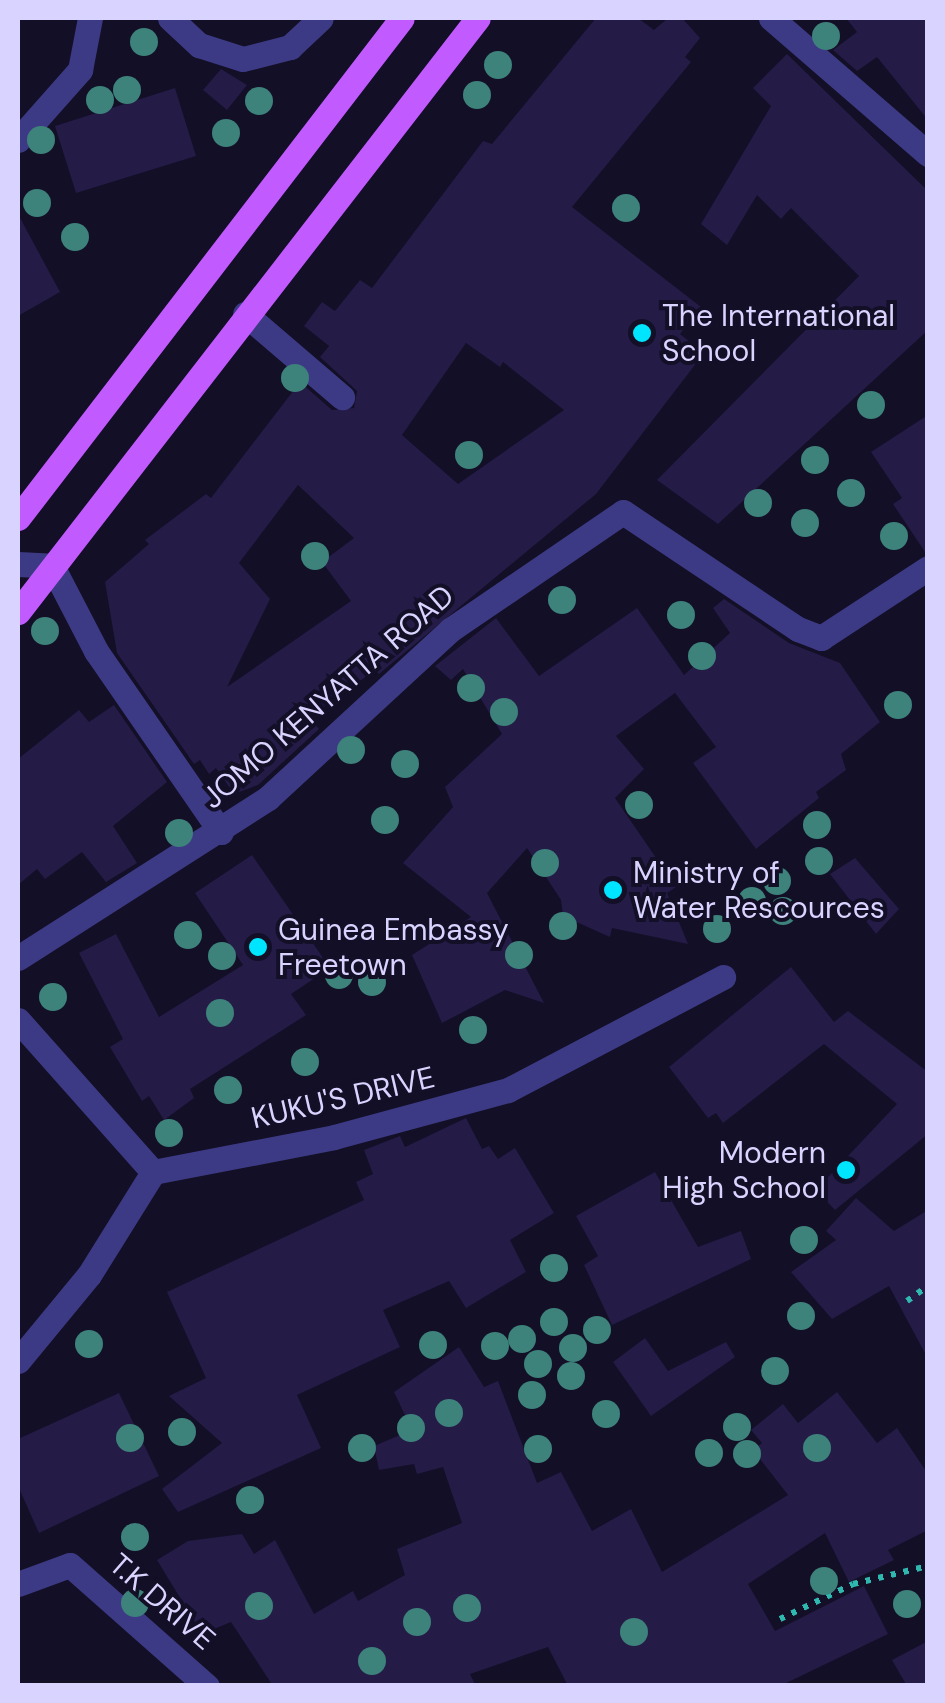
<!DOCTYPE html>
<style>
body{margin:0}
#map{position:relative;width:945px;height:1703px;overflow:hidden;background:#130f26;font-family:"DM Sans",sans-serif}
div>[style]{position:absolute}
.building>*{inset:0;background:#241b47}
.path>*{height:6px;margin-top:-3px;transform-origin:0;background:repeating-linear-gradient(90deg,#2fb8b0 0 5px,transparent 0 13px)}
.minor>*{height:25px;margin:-12.5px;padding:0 12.5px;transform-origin:12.5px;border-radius:12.5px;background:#3d3a85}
.major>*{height:25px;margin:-12.5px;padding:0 12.5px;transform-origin:12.5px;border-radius:12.5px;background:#c25bff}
.trees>*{width:28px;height:28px;margin:-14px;border-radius:50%;background:#3d827b}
.dots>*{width:28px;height:28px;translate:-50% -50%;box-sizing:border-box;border:5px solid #130f26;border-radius:50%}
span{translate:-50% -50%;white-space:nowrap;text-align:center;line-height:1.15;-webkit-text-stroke:8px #130f26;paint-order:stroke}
.poi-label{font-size:30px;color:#d9d4ff}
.left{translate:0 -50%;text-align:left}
.right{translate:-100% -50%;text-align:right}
.street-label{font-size:30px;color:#d9d4ff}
.frame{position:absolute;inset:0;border:20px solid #d9d4ff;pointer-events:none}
</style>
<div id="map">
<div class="building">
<i style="clip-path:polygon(evenodd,596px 18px,638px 18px,654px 30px,668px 18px,682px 18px,700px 38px,685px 57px,691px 62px,572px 207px,701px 307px,680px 334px,704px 353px,596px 494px,379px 674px,375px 670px,309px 718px,319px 729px,258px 785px,234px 794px,216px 768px,209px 774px,200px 760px,194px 764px,117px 653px,105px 582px,149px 544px,145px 540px,206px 494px,211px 498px,300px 382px,332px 410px,354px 408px,357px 391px,320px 357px,329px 346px,304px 326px,322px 302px,335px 311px,360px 280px,372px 288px,483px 141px,492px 144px,596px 18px,466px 343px,500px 367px,503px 362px,564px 410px,458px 484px,402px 435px,466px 343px,596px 18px,298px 485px,354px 538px,322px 562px,351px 601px,227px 687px,270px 599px,239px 563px,298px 485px)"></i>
<i style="clip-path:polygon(846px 18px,928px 18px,928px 120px,877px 57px,857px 71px,833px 50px,857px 32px)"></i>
<i style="clip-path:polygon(787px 54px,928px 191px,928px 330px,718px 524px,657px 480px,859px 276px,791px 208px,781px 219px,757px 195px,727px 245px,701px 224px,771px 106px,753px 88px)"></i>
<i style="clip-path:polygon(221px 69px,247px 85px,227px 110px,203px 90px)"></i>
<i style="clip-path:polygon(175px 88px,196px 156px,76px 193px,55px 126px)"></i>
<i style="clip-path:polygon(18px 214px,60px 292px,18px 316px)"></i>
<i style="clip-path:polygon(928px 415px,928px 552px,925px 552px,893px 504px,902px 498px,871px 452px)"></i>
<i style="clip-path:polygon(724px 599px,789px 643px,840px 663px,880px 722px,841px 754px,846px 770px,816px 792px,819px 798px,756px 849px,693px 763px,716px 747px,675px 693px,616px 736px,644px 769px,615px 798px,676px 887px,667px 893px,688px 944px,612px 928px,610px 937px,563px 916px,561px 900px,527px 848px,487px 893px,544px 1003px,505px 990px,442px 1023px,412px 955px,471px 917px,403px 863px,453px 807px,445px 787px,502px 734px,463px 669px,451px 680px,435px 666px,496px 618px,539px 676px,637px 608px,684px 675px,730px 633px,713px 608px)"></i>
<i style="clip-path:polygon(114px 705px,167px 782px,113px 826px,137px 863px,106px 882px,82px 852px,45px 879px,37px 869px,18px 885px,18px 759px,79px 710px,89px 722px)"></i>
<i style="clip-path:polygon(252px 855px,330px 968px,291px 994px,306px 1015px,190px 1089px,194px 1098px,164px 1120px,149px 1096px,142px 1101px,110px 1047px,123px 1039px,79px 953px,116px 934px,159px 1017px,243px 965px,195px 893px)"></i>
<i style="clip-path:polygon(855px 858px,899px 909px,876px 934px,830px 874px)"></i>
<i style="clip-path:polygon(791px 967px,834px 1022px,848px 1011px,928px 1072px,928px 1134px,835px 1210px,816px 1190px,897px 1104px,824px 1044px,723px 1123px,716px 1113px,708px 1118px,669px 1067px)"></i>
<i style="clip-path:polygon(466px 1118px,482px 1149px,489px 1146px,498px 1159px,515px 1148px,554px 1213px,510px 1240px,526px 1272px,466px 1308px,449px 1281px,383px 1310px,400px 1347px,297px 1395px,321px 1448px,178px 1512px,162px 1489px,222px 1443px,169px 1396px,206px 1378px,167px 1292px,364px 1200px,356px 1182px,373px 1174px,364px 1150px,400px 1136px,405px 1147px)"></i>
<i style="clip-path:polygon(655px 1172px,698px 1247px,741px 1231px,751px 1259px,612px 1325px,584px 1265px,598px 1256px,576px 1216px)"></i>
<i style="clip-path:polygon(856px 1198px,894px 1231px,928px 1210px,928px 1359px,889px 1286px,832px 1319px,791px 1272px,836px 1240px,826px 1231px)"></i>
<i style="clip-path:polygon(645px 1338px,668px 1371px,726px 1342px,735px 1357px,651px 1416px,613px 1362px)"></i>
<i style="clip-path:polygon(459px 1347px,484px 1387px,498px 1381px,537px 1483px,561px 1472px,592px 1531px,631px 1509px,662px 1572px,788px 1495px,753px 1450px,762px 1443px,751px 1430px,783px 1404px,798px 1423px,837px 1392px,877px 1443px,897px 1428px,928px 1474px,928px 1530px,888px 1550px,894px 1560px,849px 1582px,825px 1533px,748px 1584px,775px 1631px,864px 1586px,888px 1634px,780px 1686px,568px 1686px,548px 1647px,470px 1674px,476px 1686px,273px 1686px,231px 1622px,202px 1634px,157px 1560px,188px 1541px,242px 1534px,254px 1554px,275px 1540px,314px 1614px,353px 1591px,358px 1601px,405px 1575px,397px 1549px,462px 1523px,443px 1467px,417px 1474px,414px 1464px,379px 1470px,374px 1446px,412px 1430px,394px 1392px)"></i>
<i style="clip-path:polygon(119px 1393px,159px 1476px,39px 1533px,18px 1486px,18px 1439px)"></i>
<i style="clip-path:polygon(928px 1641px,928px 1686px,907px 1686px,892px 1660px)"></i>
</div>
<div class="path">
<i style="left:907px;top:1301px;width:26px;rotate:-36deg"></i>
<i style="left:780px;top:1619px;width:81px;rotate:-25.6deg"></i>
<i style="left:853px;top:1584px;width:77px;rotate:-13.5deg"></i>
</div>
<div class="minor">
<i style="left:170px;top:18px;width:40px;rotate:43deg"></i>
<i style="left:199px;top:45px;width:46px;rotate:17.7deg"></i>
<i style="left:243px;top:59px;width:49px;rotate:-14.3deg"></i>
<i style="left:290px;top:47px;width:42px;rotate:-43.1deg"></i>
<i style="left:771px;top:18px;width:208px;rotate:40.9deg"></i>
<i style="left:18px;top:140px;width:94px;rotate:-48.5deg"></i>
<i style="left:80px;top:70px;width:53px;rotate:-79.1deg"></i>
<i style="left:245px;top:314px;width:128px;rotate:40.6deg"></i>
<i style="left:18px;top:564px;width:34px;rotate:3deg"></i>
<i style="left:52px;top:566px;width:96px;rotate:62.6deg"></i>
<i style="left:96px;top:651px;width:220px;rotate:55.4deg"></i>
<i style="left:18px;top:958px;width:297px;rotate:-32.6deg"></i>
<i style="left:268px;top:798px;width:248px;rotate:-42.7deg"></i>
<i style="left:450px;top:630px;width:209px;rotate:-34.3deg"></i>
<i style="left:623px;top:512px;width:211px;rotate:33.8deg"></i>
<i style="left:798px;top:629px;width:25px;rotate:21deg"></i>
<i style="left:821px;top:638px;width:128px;rotate:-33.2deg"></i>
<i style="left:18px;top:1020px;width:203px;rotate:48.4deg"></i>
<i style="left:153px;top:1172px;width:184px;rotate:-10.9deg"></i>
<i style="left:334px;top:1137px;width:180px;rotate:-15.1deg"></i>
<i style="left:508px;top:1090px;width:243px;rotate:-27.7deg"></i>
<i style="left:18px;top:1361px;width:112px;rotate:-50.5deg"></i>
<i style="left:89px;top:1275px;width:121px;rotate:-58.1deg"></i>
<i style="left:18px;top:1584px;width:55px;rotate:-20.1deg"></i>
<i style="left:70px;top:1565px;width:183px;rotate:41.5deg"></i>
</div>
<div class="major">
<i style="left:18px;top:518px;width:630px;rotate:-52.48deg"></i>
<i style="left:18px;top:612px;width:751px;rotate:-52.25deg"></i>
</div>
<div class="trees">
<i style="left:826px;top:36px"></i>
<i style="left:144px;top:42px"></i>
<i style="left:498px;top:65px"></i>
<i style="left:127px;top:90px"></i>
<i style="left:477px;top:95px"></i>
<i style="left:100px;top:100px"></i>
<i style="left:259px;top:101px"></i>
<i style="left:226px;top:133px"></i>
<i style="left:41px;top:140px"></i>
<i style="left:37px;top:203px"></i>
<i style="left:626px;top:208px"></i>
<i style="left:75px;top:237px"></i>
<i style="left:295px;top:378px"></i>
<i style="left:871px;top:405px"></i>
<i style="left:469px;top:455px"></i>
<i style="left:815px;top:460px"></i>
<i style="left:851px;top:493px"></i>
<i style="left:758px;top:503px"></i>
<i style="left:805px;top:523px"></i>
<i style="left:894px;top:536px"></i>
<i style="left:315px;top:556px"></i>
<i style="left:562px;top:600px"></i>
<i style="left:681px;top:615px"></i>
<i style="left:45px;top:631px"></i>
<i style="left:702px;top:656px"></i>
<i style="left:471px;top:688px"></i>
<i style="left:898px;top:705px"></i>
<i style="left:504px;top:712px"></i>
<i style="left:351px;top:750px"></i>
<i style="left:405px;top:764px"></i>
<i style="left:639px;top:805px"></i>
<i style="left:385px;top:820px"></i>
<i style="left:817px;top:825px"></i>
<i style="left:179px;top:833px"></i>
<i style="left:819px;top:861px"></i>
<i style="left:545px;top:863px"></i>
<i style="left:777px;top:881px"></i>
<i style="left:752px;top:901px"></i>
<i style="left:783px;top:911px"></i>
<i style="left:563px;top:926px"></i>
<i style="left:717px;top:929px"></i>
<i style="left:188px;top:935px"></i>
<i style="left:519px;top:955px"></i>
<i style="left:222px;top:956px"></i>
<i style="left:339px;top:975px"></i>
<i style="left:372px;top:982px"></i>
<i style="left:53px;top:997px"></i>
<i style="left:220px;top:1013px"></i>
<i style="left:473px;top:1030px"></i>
<i style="left:305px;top:1062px"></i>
<i style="left:228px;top:1090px"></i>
<i style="left:169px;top:1133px"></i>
<i style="left:804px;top:1240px"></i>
<i style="left:554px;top:1268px"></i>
<i style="left:801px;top:1316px"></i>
<i style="left:554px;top:1322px"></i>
<i style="left:597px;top:1330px"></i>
<i style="left:522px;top:1339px"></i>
<i style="left:89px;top:1344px"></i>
<i style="left:433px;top:1345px"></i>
<i style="left:495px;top:1346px"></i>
<i style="left:573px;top:1348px"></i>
<i style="left:538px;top:1364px"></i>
<i style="left:775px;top:1371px"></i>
<i style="left:571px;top:1376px"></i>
<i style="left:532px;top:1395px"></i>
<i style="left:449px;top:1413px"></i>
<i style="left:606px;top:1414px"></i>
<i style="left:737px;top:1427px"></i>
<i style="left:411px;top:1428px"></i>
<i style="left:182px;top:1432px"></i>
<i style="left:130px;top:1438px"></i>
<i style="left:362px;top:1448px"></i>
<i style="left:817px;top:1448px"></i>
<i style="left:538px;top:1449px"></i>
<i style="left:709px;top:1453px"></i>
<i style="left:747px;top:1454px"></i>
<i style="left:250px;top:1500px"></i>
<i style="left:135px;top:1537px"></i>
<i style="left:824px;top:1581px"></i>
<i style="left:135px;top:1603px"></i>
<i style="left:907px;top:1604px"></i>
<i style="left:259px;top:1606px"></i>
<i style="left:467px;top:1608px"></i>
<i style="left:417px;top:1622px"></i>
<i style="left:634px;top:1632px"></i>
<i style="left:372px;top:1661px"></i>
</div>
<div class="dots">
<i style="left:642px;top:333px;background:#00e5ff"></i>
<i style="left:613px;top:890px;background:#00e5ff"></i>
<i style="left:258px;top:947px;background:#00e5ff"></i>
<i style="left:846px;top:1170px;background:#00e5ff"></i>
</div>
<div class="poi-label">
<span class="left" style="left:662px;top:333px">The International<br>School</span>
<span class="left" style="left:633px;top:890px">Ministry of<br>Water Rescources</span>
<span class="left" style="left:278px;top:947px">Guinea Embassy<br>Freetown</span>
<span class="right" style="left:826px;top:1170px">Modern<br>High School</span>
</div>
<div class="street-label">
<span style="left:328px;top:697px;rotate:-41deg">JOMO KENYATTA ROAD</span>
<span style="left:343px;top:1098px;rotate:-13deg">KUKU'S DRIVE</span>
<span style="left:162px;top:1602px;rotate:41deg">T.K DRIVE</span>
</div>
<div class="frame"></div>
</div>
